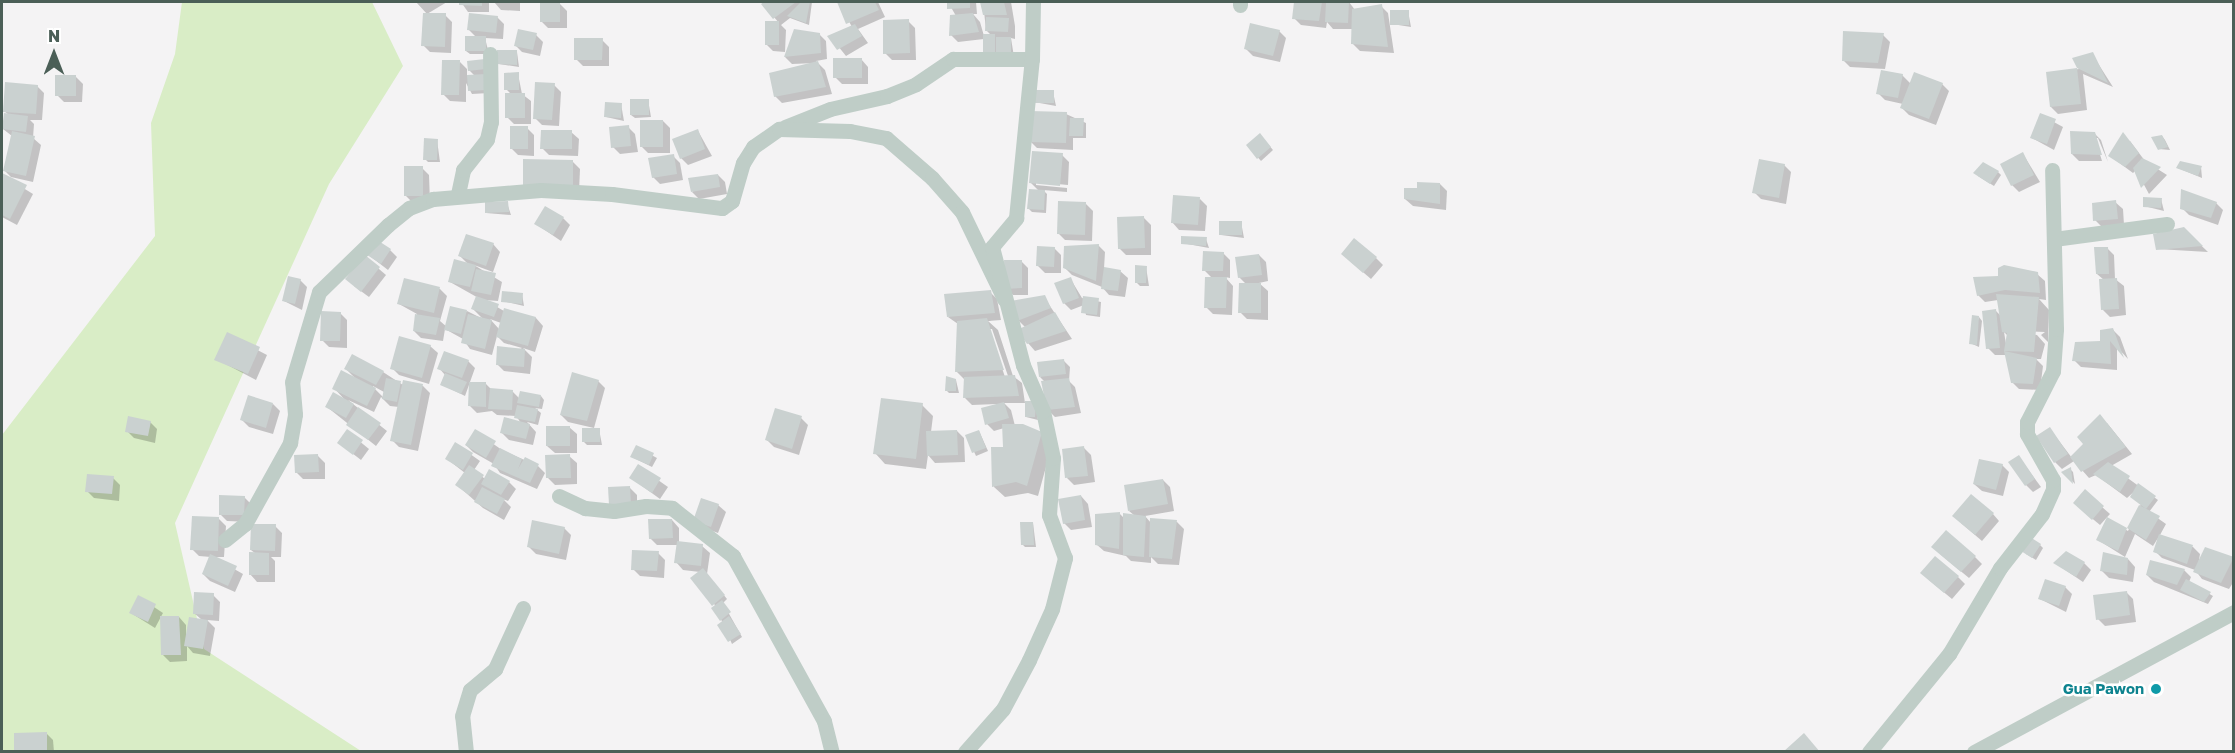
<!DOCTYPE html>
<style>
body{margin:0}
#map{position:relative;width:2235px;height:753px;overflow:hidden;background:#f4f3f4;font-family:"Golos Text",sans-serif}
div>[style]{position:absolute}
.green>*{inset:0;background:#d9edc6}
.shadow>*{inset:0;background:#0003}
.building>*{inset:0;background:#cad1d0}
.street>*{height:15px;margin:-7.5px;padding:0 7.5px;transform-origin:7.5px;border-radius:7.5px;background:#bfcdc7}
.dots>*{width:16px;height:16px;translate:-50% -50%;box-sizing:border-box;border:3px solid #fff;border-radius:50%}
span{translate:-50% -50%;white-space:nowrap;text-align:center;line-height:1.15;-webkit-text-stroke:5px #fff;paint-order:stroke}
.culture-label{font-size:15px;color:#0d838f;font-weight:700}
.right{translate:-100% -50%;text-align:right}
.frame{position:absolute;inset:0;border:3px solid #4b5f57;pointer-events:none}
.north{position:absolute;left:24px;top:24px;width:60px;height:60px;-webkit-text-stroke:4px #fff;paint-order:stroke;rotate:0deg;font-size:16px;font-weight:700;line-height:24px;text-align:center;color:#4b5f57}
.north::after{content:'';display:block;margin:auto;width:21px;height:27px;background:#4b5f57;clip-path:polygon(50% 0,100% 100%,50% 72%,0 100%)}
</style>
<div id="map">
<div class="green">
<i style="clip-path:polygon(182px 2px,372px 2px,403px 66px,329px 184px,175px 523px,204px 649px,361px 751px,2px 751px,2px 435px,155px 236px,151px 123px,175px 54px)"></i>
</div>
<div class="shadow">
<i style="clip-path:polygon(416px 2px,447px 2px,427px 14px,445px 15px,452px 22px,451px 53px,430px 52px,423px 45px,427px 14px)"></i>
<i style="clip-path:polygon(461px 2px,489px 2px,489px 12px,468px 12px)"></i>
<i style="clip-path:polygon(494px 2px,520px 2px,520px 11px,501px 10px)"></i>
<i style="clip-path:polygon(767px 2px,812px 2px,809px 25px,790px 18px,781px 25px,786px 30px,785px 52px,773px 51px,766px 44px,779px 23px,763px 4px)"></i>
<i style="clip-path:polygon(878px 2px,885px 17px,858px 29px,868px 43px,846px 56px,830px 36px,852px 27px,839px 3px)"></i>
<i style="clip-path:polygon(948px 2px,976px 2px,977px 14px,973px 14px,980px 22px,984px 36px,993px 37px,986px 30px,983px 2px,1011px 2px,1015px 26px,1015px 39px,1011px 38px,1014px 57px,998px 57px,984px 39px,958px 42px,951px 35px,956px 16px)"></i>
<i style="clip-path:polygon(1296px 2px,1349px 2px,1355px 10px,1381px 6px,1388px 13px,1394px 53px,1360px 51px,1353px 44px,1353px 29px,1333px 29px,1327px 22px,1326px 28px,1301px 25px,1294px 18px)"></i>
<i style="clip-path:polygon(560px 4px,567px 11px,567px 28px,548px 28px,541px 21px)"></i>
<i style="clip-path:polygon(1408px 11px,1411px 27px,1392px 24px)"></i>
<i style="clip-path:polygon(497px 17px,504px 24px,503px 39px,485px 38px,489px 54px,470px 54px,466px 51px,477px 38px,469px 30px)"></i>
<i style="clip-path:polygon(908px 21px,915px 28px,916px 60px,892px 60px,885px 53px)"></i>
<i style="clip-path:polygon(795px 31px,819px 34px,826px 41px,827px 59px,816px 61px,825px 70px,832px 94px,782px 103px,775px 96px,816px 63px,792px 64px,785px 57px)"></i>
<i style="clip-path:polygon(1279px 31px,1286px 38px,1280px 62px,1253px 56px,1246px 49px)"></i>
<i style="clip-path:polygon(536px 35px,543px 42px,540px 56px,522px 52px,515px 45px)"></i>
<i style="clip-path:polygon(1883px 35px,1890px 42px,1885px 69px,1850px 67px,1843px 60px)"></i>
<i style="clip-path:polygon(602px 40px,609px 47px,609px 66px,583px 66px,576px 59px)"></i>
<i style="clip-path:polygon(517px 52px,519px 67px,499px 64px)"></i>
<i style="clip-path:polygon(2092px 54px,2113px 87px,2083px 74px,2087px 110px,2058px 114px,2051px 107px,2047px 73px,2079px 69px,2074px 59px)"></i>
<i style="clip-path:polygon(861px 59px,868px 67px,868px 84px,842px 84px,835px 77px)"></i>
<i style="clip-path:polygon(485px 61px,489px 93px,472px 94px,466px 83px,466px 102px,450px 101px,443px 94px,460px 62px,467px 69px,467px 76px,475px 76px,469px 70px)"></i>
<i style="clip-path:polygon(518px 74px,522px 94px,531px 101px,531px 124px,514px 124px,507px 117px,511px 94px,506px 89px)"></i>
<i style="clip-path:polygon(1902px 75px,1911px 84px,1942px 84px,1949px 91px,1936px 125px,1909px 115px,1902px 108px,1903px 104px,1885px 100px,1878px 93px)"></i>
<i style="clip-path:polygon(76px 77px,83px 84px,82px 102px,64px 102px,57px 95px)"></i>
<i style="clip-path:polygon(554px 85px,561px 92px,559px 126px,542px 125px,535px 118px)"></i>
<i style="clip-path:polygon(37px 86px,44px 93px,42px 120px,30px 120px,34px 124px,33px 138px,41px 145px,33px 182px,11px 177px,4px 170px,12px 136px,3px 129px,9px 115px,4px 111px)"></i>
<i style="clip-path:polygon(1053px 92px,1056px 106px,1034px 102px)"></i>
<i style="clip-path:polygon(648px 100px,651px 117px,635px 118px,631px 115px)"></i>
<i style="clip-path:polygon(621px 104px,624px 121px,606px 117px)"></i>
<i style="clip-path:polygon(1066px 114px,1086px 123px,1086px 138px,1073px 138px,1073px 150px,1037px 148px,1030px 141px)"></i>
<i style="clip-path:polygon(2041px 115px,2063px 127px,2054px 150px,2032px 138px)"></i>
<i style="clip-path:polygon(663px 121px,670px 128px,670px 153px,648px 153px,641px 146px)"></i>
<i style="clip-path:polygon(628px 127px,635px 134px,638px 152px,620px 154px,613px 147px)"></i>
<i style="clip-path:polygon(527px 128px,534px 135px,534px 156px,518px 155px,511px 148px)"></i>
<i style="clip-path:polygon(698px 131px,712px 156px,688px 165px,681px 158px)"></i>
<i style="clip-path:polygon(571px 132px,579px 139px,578px 156px,549px 155px,542px 148px)"></i>
<i style="clip-path:polygon(2094px 133px,2101px 140px,2108px 162px,2098px 138px,2095px 138px,2102px 161px,2079px 161px,2072px 154px)"></i>
<i style="clip-path:polygon(1260px 135px,1273px 150px,1261px 161px,1248px 146px)"></i>
<i style="clip-path:polygon(2162px 136px,2165px 140px,2170px 150px,2159px 149px)"></i>
<i style="clip-path:polygon(437px 140px,440px 162px,428px 162px,425px 159px)"></i>
<i style="clip-path:polygon(2130px 141px,2145px 161px,2167px 175px,2149px 194px,2136px 170px,2133px 173px,2110px 156px)"></i>
<i style="clip-path:polygon(2023px 154px,2040px 182px,2019px 192px,2012px 185px)"></i>
<i style="clip-path:polygon(1062px 155px,1069px 162px,1068px 185px,1036px 182px,1036px 185px,1067px 188px,1067px 192px,1043px 190px,1047px 194px,1046px 213px,1032px 212px,1029px 209px,1039px 191px,1031px 183px)"></i>
<i style="clip-path:polygon(673px 156px,680px 163px,683px 180px,660px 184px,653px 177px)"></i>
<i style="clip-path:polygon(573px 162px,580px 169px,579px 192px,531px 191px)"></i>
<i style="clip-path:polygon(1784px 165px,1791px 172px,1786px 204px,1761px 199px,1754px 192px)"></i>
<i style="clip-path:polygon(2201px 167px,2202px 178px,2178px 168px)"></i>
<i style="clip-path:polygon(422px 168px,429px 175px,430px 202px,413px 203px,406px 196px)"></i>
<i style="clip-path:polygon(1998px 172px,2001px 175px,1994px 186px,1978px 176px)"></i>
<i style="clip-path:polygon(2px 175px,33px 194px,17px 225px,2px 217px)"></i>
<i style="clip-path:polygon(718px 175px,725px 182px,727px 194px,699px 199px,692px 192px)"></i>
<i style="clip-path:polygon(1440px 184px,1447px 191px,1446px 210px,1413px 206px,1405px 199px,1418px 190px)"></i>
<i style="clip-path:polygon(1200px 199px,1207px 206px,1205px 231px,1179px 230px,1172px 222px)"></i>
<i style="clip-path:polygon(2161px 199px,2164px 211px,2144px 206px)"></i>
<i style="clip-path:polygon(2115px 202px,2123px 209px,2124px 225px,2102px 227px,2095px 220px)"></i>
<i style="clip-path:polygon(507px 203px,511px 215px,486px 213px)"></i>
<i style="clip-path:polygon(2216px 203px,2223px 210px,2218px 225px,2189px 215px,2182px 208px)"></i>
<i style="clip-path:polygon(1086px 204px,1093px 211px,1092px 241px,1065px 240px,1058px 233px)"></i>
<i style="clip-path:polygon(563px 218px,570px 225px,561px 241px,536px 224px)"></i>
<i style="clip-path:polygon(1144px 218px,1151px 225px,1151px 255px,1126px 255px,1119px 248px)"></i>
<i style="clip-path:polygon(1241px 222px,1244px 238px,1221px 235px)"></i>
<i style="clip-path:polygon(2183px 228px,2208px 252px,2157px 249px)"></i>
<i style="clip-path:polygon(1206px 239px,1209px 248px,1182px 243px)"></i>
<i style="clip-path:polygon(evenodd,493px 244px,500px 252px,493px 272px,474px 265px,502px 282px,498px 301px,485px 300px,504px 311px,536px 318px,543px 326px,535px 352px,523px 348px,532px 357px,530px 374px,504px 371px,497px 364px,522px 348px,504px 343px,497px 336px,492px 355px,470px 349px,463px 339px,445px 329px,443px 341px,421px 338px,414px 331px,417px 314px,399px 304px,405px 280px,440px 289px,447px 296px,440px 321px,447px 327px,467px 311px,483px 319px,473px 309px,482px 300px,450px 282px,469px 265px,460px 256px,493px 244px,490px 319px,501px 323px,499px 329px,490px 319px)"></i>
<i style="clip-path:polygon(1098px 245px,1105px 252px,1104px 269px,1120px 271px,1128px 278px,1125px 297px,1109px 295px,1102px 287px,1072px 275px,1065px 268px)"></i>
<i style="clip-path:polygon(1054px 248px,1061px 255px,1061px 273px,1045px 273px,1038px 266px)"></i>
<i style="clip-path:polygon(2107px 248px,2114px 255px,2115px 279px,2124px 286px,2126px 315px,2110px 317px,2103px 310px,2104px 280px,2097px 274px)"></i>
<i style="clip-path:polygon(390px 250px,397px 257px,388px 270px,366px 253px)"></i>
<i style="clip-path:polygon(1223px 253px,1230px 260px,1230px 278px,1225px 277px,1233px 286px,1232px 315px,1213px 314px,1206px 307px,1212px 278px,1204px 270px)"></i>
<i style="clip-path:polygon(1259px 255px,1266px 262px,1268px 281px,1259px 283px,1268px 291px,1268px 320px,1247px 319px,1240px 312px,1246px 284px,1239px 277px)"></i>
<i style="clip-path:polygon(365px 257px,386px 275px,369px 297px,354px 286px)"></i>
<i style="clip-path:polygon(1376px 258px,1383px 265px,1371px 279px,1350px 261px)"></i>
<i style="clip-path:polygon(1021px 261px,1028px 268px,1028px 295px,1013px 295px,1006px 288px)"></i>
<i style="clip-path:polygon(1146px 267px,1149px 286px,1140px 286px,1137px 283px)"></i>
<i style="clip-path:polygon(evenodd,2037px 274px,2045px 281px,2046px 300px,2039px 299px,2049px 310px,2048px 342px,2041px 335px,2045px 332px,2011px 331px,2037px 335px,2045px 344px,2041px 359px,2036px 359px,2043px 366px,2040px 390px,2019px 389px,2012px 382px,2006px 355px,1995px 355px,1988px 348px,1996px 311px,2001px 316px,1998px 300px,1985px 302px,1978px 295px,2037px 274px,2004px 332px,2008px 336px,2006px 344px,2004px 332px)"></i>
<i style="clip-path:polygon(1070px 278px,1082px 298px,1101px 302px,1100px 317px,1086px 315px,1084px 305px,1071px 310px,1064px 303px)"></i>
<i style="clip-path:polygon(300px 280px,307px 287px,302px 310px,284px 301px)"></i>
<i style="clip-path:polygon(evenodd,990px 292px,997px 299px,1001px 320px,988px 321px,998px 330px,1013px 376px,1022px 383px,1025px 403px,1035px 403px,1038px 420px,1026px 417px,1027px 403px,1004px 403px,1011px 410px,1015px 426px,1041px 434px,1052px 445px,1038px 496px,1028px 493px,1005px 497px,994px 487px,992px 449px,1005px 448px,1004px 428px,994px 431px,987px 424px,997px 404px,972px 405px,965px 398px,965px 380px,956px 371px,958px 324px,948px 317px,990px 292px,989px 329px,992px 329px,1008px 376px,1005px 377px,989px 329px)"></i>
<i style="clip-path:polygon(522px 294px,524px 306px,502px 301px)"></i>
<i style="clip-path:polygon(1044px 297px,1072px 339px,1035px 351px,1028px 343px,1026px 328px,1018px 320px)"></i>
<i style="clip-path:polygon(340px 313px,347px 320px,347px 348px,329px 347px,322px 340px)"></i>
<i style="clip-path:polygon(1979px 317px,1982px 321px,1979px 347px,1970px 343px)"></i>
<i style="clip-path:polygon(2112px 329px,2120px 337px,2128px 359px,2117px 347px,2117px 370px,2081px 367px,2074px 360px,2102px 343px)"></i>
<i style="clip-path:polygon(227px 334px,267px 355px,256px 380px,216px 359px)"></i>
<i style="clip-path:polygon(430px 346px,438px 353px,429px 384px,399px 375px,392px 368px)"></i>
<i style="clip-path:polygon(1063px 360px,1070px 367px,1069px 381px,1075px 387px,1081px 413px,1055px 417px,1048px 410px,1045px 382px,1040px 377px)"></i>
<i style="clip-path:polygon(468px 361px,475px 368px,465px 396px,441px 384px,445px 375px,439px 368px)"></i>
<i style="clip-path:polygon(evenodd,346px 369px,383px 372px,403px 385px,404px 382px,423px 386px,430px 393px,418px 451px,399px 447px,392px 440px,399px 407px,390px 406px,381px 397px,374px 412px,348px 400px,387px 431px,376px 446px,327px 407px,345px 400px,334px 388px,355px 378px,346px 369px,373px 386px,384px 392px,383px 397px,373px 387px,373px 386px)"></i>
<i style="clip-path:polygon(956px 380px,959px 393px,949px 393px,946px 390px)"></i>
<i style="clip-path:polygon(598px 381px,605px 388px,594px 428px,568px 422px,561px 415px)"></i>
<i style="clip-path:polygon(486px 384px,492px 390px,513px 392px,520px 399px,541px 396px,544px 400px,542px 409px,535px 408px,541px 413px,538px 425px,527px 422px,536px 432px,533px 445px,509px 440px,502px 433px,521px 423px,516px 416px,497px 415px,492px 411px,477px 413px,470px 406px)"></i>
<i style="clip-path:polygon(273px 404px,280px 411px,273px 434px,249px 427px,242px 420px)"></i>
<i style="clip-path:polygon(922px 405px,933px 416px,931px 432px,957px 431px,964px 438px,965px 462px,935px 463px,928px 455px,926px 469px,885px 464px,875px 453px)"></i>
<i style="clip-path:polygon(801px 418px,808px 425px,799px 455px,774px 447px,767px 440px)"></i>
<i style="clip-path:polygon(150px 422px,157px 429px,155px 443px,134px 438px,127px 431px)"></i>
<i style="clip-path:polygon(2107px 423px,2132px 454px,2111px 466px,2158px 500px,2149px 512px,2166px 524px,2160px 535px,2193px 547px,2200px 554px,2198px 566px,2206px 549px,2234px 558px,2234px 581px,2229px 589px,2202px 579px,2195px 570px,2162px 558px,2155px 551px,2158px 538px,2153px 546px,2135px 534px,2125px 557px,2098px 540px,2108px 519px,2128px 531px,2141px 504px,2136px 490px,2127px 498px,2096px 475px,2089px 478px,2074px 461px,2062px 469px,2055px 462px,2050px 429px,2072px 458px)"></i>
<i style="clip-path:polygon(569px 427px,577px 434px,577px 453px,555px 453px,547px 446px)"></i>
<i style="clip-path:polygon(599px 429px,602px 445px,587px 445px,584px 442px)"></i>
<i style="clip-path:polygon(347px 431px,369px 449px,361px 460px,339px 443px)"></i>
<i style="clip-path:polygon(475px 431px,502px 450px,538px 466px,545px 473px,537px 489px,500px 473px,494px 464px,473px 452px,466px 445px)"></i>
<i style="clip-path:polygon(979px 431px,988px 451px,976px 456px,967px 436px)"></i>
<i style="clip-path:polygon(456px 444px,480px 461px,474px 470px,485px 479px,509px 482px,516px 489px,508px 501px,503px 499px,511px 507px,504px 520px,483px 508px,457px 485px,465px 473px,447px 459px)"></i>
<i style="clip-path:polygon(636px 447px,657px 458px,652px 467px,632px 457px)"></i>
<i style="clip-path:polygon(1084px 448px,1091px 455px,1095px 482px,1074px 485px,1067px 478px)"></i>
<i style="clip-path:polygon(318px 456px,325px 463px,325px 479px,303px 479px,296px 472px)"></i>
<i style="clip-path:polygon(569px 456px,577px 463px,577px 484px,555px 485px,548px 478px)"></i>
<i style="clip-path:polygon(2019px 457px,2041px 487px,2033px 492px,2026px 485px)"></i>
<i style="clip-path:polygon(2002px 465px,2009px 472px,2003px 496px,1982px 491px,1974px 484px)"></i>
<i style="clip-path:polygon(638px 466px,668px 487px,660px 499px,631px 478px)"></i>
<i style="clip-path:polygon(2070px 469px,2073px 472px,2075px 484px,2064px 472px)"></i>
<i style="clip-path:polygon(113px 478px,120px 485px,119px 501px,94px 498px,87px 491px)"></i>
<i style="clip-path:polygon(1163px 480px,1170px 487px,1174px 511px,1145px 516px,1151px 523px,1177px 522px,1184px 529px,1179px 565px,1158px 564px,1151px 557px,1151px 563px,1131px 561px,1126px 556px,1104px 551px,1096px 544px,1119px 513px,1125px 519px,1135px 516px,1129px 511px)"></i>
<i style="clip-path:polygon(630px 488px,637px 495px,637px 511px,617px 511px)"></i>
<i style="clip-path:polygon(2085px 492px,2110px 514px,2100px 525px,2082px 510px)"></i>
<i style="clip-path:polygon(1081px 496px,1088px 504px,1092px 527px,1071px 530px,1064px 523px)"></i>
<i style="clip-path:polygon(244px 497px,251px 504px,251px 522px,227px 521px,220px 514px)"></i>
<i style="clip-path:polygon(718px 505px,726px 512px,718px 533px,702px 527px)"></i>
<i style="clip-path:polygon(1993px 514px,1999px 521px,1982px 541px,1961px 523px)"></i>
<i style="clip-path:polygon(218px 518px,226px 526px,224px 557px,213px 557px,243px 574px,235px 592px,210px 581px,203px 574px,211px 557px,199px 556px,192px 549px)"></i>
<i style="clip-path:polygon(672px 520px,679px 528px,679px 543px,702px 546px,710px 553px,707px 574px,727px 599px,723px 603px,742px 637px,732px 644px,700px 572px,683px 570px,676px 562px,678px 545px,657px 545px,650px 538px)"></i>
<i style="clip-path:polygon(1033px 523px,1036px 547px,1025px 547px,1022px 544px)"></i>
<i style="clip-path:polygon(275px 526px,282px 533px,281px 557px,271px 557px,275px 561px,275px 582px,257px 582px,250px 574px,256px 554px,251px 550px)"></i>
<i style="clip-path:polygon(564px 528px,571px 535px,566px 560px,536px 554px,529px 547px)"></i>
<i style="clip-path:polygon(2040px 545px,2043px 548px,2036px 560px,2026px 554px)"></i>
<i style="clip-path:polygon(658px 553px,665px 560px,664px 578px,640px 576px,633px 569px)"></i>
<i style="clip-path:polygon(1940px 554px,1975px 557px,1982px 564px,1969px 578px)"></i>
<i style="clip-path:polygon(2128px 559px,2135px 567px,2133px 582px,2109px 578px,2102px 571px)"></i>
<i style="clip-path:polygon(2055px 563px,2084px 563px,2091px 570px,2083px 582px)"></i>
<i style="clip-path:polygon(2184px 570px,2191px 577px,2189px 582px,2213px 596px,2208px 604px,2154px 582px,2147px 575px)"></i>
<i style="clip-path:polygon(1958px 577px,1965px 584px,1952px 599px,1929px 580px)"></i>
<i style="clip-path:polygon(2065px 587px,2072px 594px,2066px 612px,2040px 599px)"></i>
<i style="clip-path:polygon(2126px 592px,2133px 599px,2136px 622px,2105px 626px,2098px 619px)"></i>
<i style="clip-path:polygon(213px 595px,220px 602px,219px 621px,207px 620px,215px 628px,210px 656px,193px 653px,187px 646px,187px 661px,170px 662px,163px 655px,179px 617px,186px 625px,186px 635px,202px 620px,194px 613px)"></i>
<i style="clip-path:polygon(139px 597px,163px 613px,155px 628px,131px 613px)"></i>
<i style="clip-path:polygon(46px 733px,53px 740px,54px 752px,16px 752px)"></i>
</div>
<div class="building">
<i style="clip-path:polygon(459px 2px,482px 2px,482px 6px,459px 5px)"></i>
<i style="clip-path:polygon(540px 2px,560px 2px,560px 22px,540px 22px)"></i>
<i style="clip-path:polygon(764px 2px,796px 2px,773px 19px,761px 4px)"></i>
<i style="clip-path:polygon(801px 2px,810px 2px,806px 23px,787px 16px)"></i>
<i style="clip-path:polygon(837px 2px,875px 2px,879px 10px,846px 24px)"></i>
<i style="clip-path:polygon(947px 2px,970px 2px,970px 8px,947px 9px)"></i>
<i style="clip-path:polygon(980px 2px,1004px 2px,1007px 15px,983px 15px)"></i>
<i style="clip-path:polygon(1294px 2px,1322px 2px,1319px 21px,1292px 19px)"></i>
<i style="clip-path:polygon(1326px 2px,1349px 2px,1348px 23px,1325px 22px)"></i>
<i style="clip-path:polygon(1382px 4px,1388px 47px,1351px 44px,1352px 9px)"></i>
<i style="clip-path:polygon(1390px 10px,1409px 10px,1409px 25px,1390px 25px)"></i>
<i style="clip-path:polygon(423px 13px,446px 13px,445px 47px,421px 46px)"></i>
<i style="clip-path:polygon(469px 13px,498px 16px,496px 33px,467px 30px)"></i>
<i style="clip-path:polygon(973px 13px,979px 32px,949px 36px,950px 15px)"></i>
<i style="clip-path:polygon(986px 17px,1009px 18px,1008px 32px,985px 31px)"></i>
<i style="clip-path:polygon(909px 19px,910px 53px,883px 54px,883px 20px)"></i>
<i style="clip-path:polygon(765px 21px,779px 21px,779px 45px,765px 45px)"></i>
<i style="clip-path:polygon(1250px 23px,1280px 30px,1273px 56px,1244px 49px)"></i>
<i style="clip-path:polygon(855px 24px,862px 36px,837px 50px,827px 36px)"></i>
<i style="clip-path:polygon(518px 29px,537px 33px,533px 50px,514px 46px)"></i>
<i style="clip-path:polygon(794px 29px,820px 33px,821px 53px,784px 57px)"></i>
<i style="clip-path:polygon(1843px 31px,1884px 33px,1878px 63px,1842px 61px)"></i>
<i style="clip-path:polygon(983px 34px,995px 34px,995px 58px,983px 58px)"></i>
<i style="clip-path:polygon(465px 36px,486px 36px,486px 51px,465px 51px)"></i>
<i style="clip-path:polygon(996px 37px,1011px 37px,1011px 55px,996px 55px)"></i>
<i style="clip-path:polygon(574px 38px,603px 38px,602px 60px,574px 60px)"></i>
<i style="clip-path:polygon(497px 50px,517px 50px,517px 65px,497px 64px)"></i>
<i style="clip-path:polygon(2093px 52px,2108px 83px,2077px 68px,2072px 58px)"></i>
<i style="clip-path:polygon(833px 58px,862px 58px,862px 78px,833px 78px)"></i>
<i style="clip-path:polygon(485px 59px,486px 69px,468px 71px,467px 61px)"></i>
<i style="clip-path:polygon(442px 60px,460px 60px,459px 95px,441px 95px)"></i>
<i style="clip-path:polygon(818px 61px,826px 87px,774px 97px,769px 73px)"></i>
<i style="clip-path:polygon(2077px 68px,2081px 104px,2050px 107px,2046px 72px)"></i>
<i style="clip-path:polygon(1881px 70px,1903px 74px,1898px 98px,1876px 94px)"></i>
<i style="clip-path:polygon(519px 72px,519px 90px,504px 90px,504px 73px)"></i>
<i style="clip-path:polygon(1914px 72px,1943px 83px,1929px 119px,1900px 108px)"></i>
<i style="clip-path:polygon(486px 74px,487px 90px,468px 91px,467px 75px)"></i>
<i style="clip-path:polygon(55px 75px,76px 75px,76px 96px,55px 96px)"></i>
<i style="clip-path:polygon(5px 82px,38px 85px,36px 114px,3px 112px)"></i>
<i style="clip-path:polygon(535px 82px,555px 83px,552px 120px,533px 119px)"></i>
<i style="clip-path:polygon(1033px 90px,1054px 90px,1054px 103px,1032px 103px)"></i>
<i style="clip-path:polygon(505px 93px,525px 93px,525px 118px,505px 118px)"></i>
<i style="clip-path:polygon(630px 99px,649px 99px,649px 115px,630px 115px)"></i>
<i style="clip-path:polygon(605px 102px,622px 103px,621px 118px,604px 117px)"></i>
<i style="clip-path:polygon(1030px 111px,1067px 112px,1066px 143px,1029px 142px)"></i>
<i style="clip-path:polygon(4px 113px,28px 116px,26px 132px,2px 129px)"></i>
<i style="clip-path:polygon(2040px 113px,2056px 119px,2047px 144px,2030px 138px)"></i>
<i style="clip-path:polygon(1070px 118px,1084px 118px,1083px 136px,1069px 136px)"></i>
<i style="clip-path:polygon(640px 120px,663px 120px,663px 147px,640px 147px)"></i>
<i style="clip-path:polygon(629px 125px,631px 146px,611px 148px,609px 127px)"></i>
<i style="clip-path:polygon(510px 126px,528px 126px,528px 149px,510px 149px)"></i>
<i style="clip-path:polygon(698px 129px,705px 149px,680px 159px,672px 139px)"></i>
<i style="clip-path:polygon(541px 130px,572px 130px,572px 149px,540px 149px)"></i>
<i style="clip-path:polygon(12px 131px,35px 136px,26px 176px,3px 171px)"></i>
<i style="clip-path:polygon(2070px 131px,2095px 132px,2102px 155px,2071px 154px)"></i>
<i style="clip-path:polygon(2123px 132px,2139px 153px,2125px 167px,2108px 156px)"></i>
<i style="clip-path:polygon(1260px 133px,1271px 147px,1257px 159px,1246px 145px)"></i>
<i style="clip-path:polygon(2162px 135px,2168px 147px,2158px 150px,2151px 137px)"></i>
<i style="clip-path:polygon(424px 138px,438px 139px,437px 160px,423px 160px)"></i>
<i style="clip-path:polygon(1032px 151px,1063px 153px,1060px 186px,1029px 183px)"></i>
<i style="clip-path:polygon(2023px 152px,2034px 175px,2011px 186px,2000px 164px)"></i>
<i style="clip-path:polygon(674px 154px,677px 174px,652px 178px,648px 158px)"></i>
<i style="clip-path:polygon(2142px 158px,2161px 167px,2141px 188px,2133px 168px)"></i>
<i style="clip-path:polygon(523px 159px,573px 160px,573px 186px,523px 185px)"></i>
<i style="clip-path:polygon(1759px 159px,1785px 164px,1779px 198px,1752px 193px)"></i>
<i style="clip-path:polygon(2180px 161px,2202px 166px,2198px 176px,2176px 168px)"></i>
<i style="clip-path:polygon(1983px 162px,1999px 171px,1990px 184px,1973px 173px)"></i>
<i style="clip-path:polygon(404px 166px,423px 166px,423px 196px,404px 196px)"></i>
<i style="clip-path:polygon(2px 173px,27px 185px,10px 219px,2px 215px)"></i>
<i style="clip-path:polygon(718px 174px,720px 187px,691px 192px,688px 178px)"></i>
<i style="clip-path:polygon(1417px 182px,1440px 183px,1440px 204px,1404px 199px,1404px 188px,1417px 188px)"></i>
<i style="clip-path:polygon(1029px 189px,1045px 190px,1044px 210px,1027px 209px)"></i>
<i style="clip-path:polygon(2181px 189px,2217px 202px,2211px 218px,2180px 209px)"></i>
<i style="clip-path:polygon(1173px 195px,1200px 197px,1198px 225px,1171px 223px)"></i>
<i style="clip-path:polygon(2143px 197px,2162px 198px,2161px 208px,2143px 207px)"></i>
<i style="clip-path:polygon(2116px 200px,2118px 219px,2093px 221px,2092px 203px)"></i>
<i style="clip-path:polygon(508px 201px,509px 212px,485px 213px,485px 202px)"></i>
<i style="clip-path:polygon(1058px 201px,1086px 202px,1085px 235px,1057px 234px)"></i>
<i style="clip-path:polygon(545px 206px,564px 217px,553px 235px,534px 224px)"></i>
<i style="clip-path:polygon(1144px 216px,1145px 248px,1118px 249px,1117px 217px)"></i>
<i style="clip-path:polygon(1219px 221px,1242px 221px,1242px 235px,1219px 235px)"></i>
<i style="clip-path:polygon(2184px 227px,2203px 246px,2156px 250px,2153px 234px)"></i>
<i style="clip-path:polygon(466px 234px,494px 243px,486px 266px,458px 256px)"></i>
<i style="clip-path:polygon(1181px 236px,1207px 237px,1206px 246px,1181px 244px)"></i>
<i style="clip-path:polygon(374px 238px,391px 249px,381px 264px,364px 253px)"></i>
<i style="clip-path:polygon(1354px 238px,1377px 257px,1363px 273px,1341px 254px)"></i>
<i style="clip-path:polygon(1099px 244px,1096px 281px,1063px 268px,1064px 246px)"></i>
<i style="clip-path:polygon(1037px 246px,1055px 247px,1054px 267px,1036px 266px)"></i>
<i style="clip-path:polygon(2094px 247px,2108px 247px,2109px 274px,2096px 274px)"></i>
<i style="clip-path:polygon(1203px 251px,1224px 252px,1223px 271px,1202px 271px)"></i>
<i style="clip-path:polygon(1259px 254px,1262px 275px,1238px 278px,1235px 257px)"></i>
<i style="clip-path:polygon(365px 255px,380px 267px,361px 292px,345px 279px)"></i>
<i style="clip-path:polygon(454px 259px,476px 265px,470px 287px,448px 282px)"></i>
<i style="clip-path:polygon(1004px 260px,1022px 260px,1022px 288px,1005px 289px)"></i>
<i style="clip-path:polygon(1135px 265px,1147px 266px,1146px 283px,1135px 283px)"></i>
<i style="clip-path:polygon(2004px 265px,2038px 272px,2040px 293px,2005px 290px,1977px 296px,1973px 277px,1998px 276px,1998px 268px)"></i>
<i style="clip-path:polygon(1104px 267px,1121px 270px,1118px 291px,1101px 289px)"></i>
<i style="clip-path:polygon(476px 269px,496px 273px,491px 295px,471px 291px)"></i>
<i style="clip-path:polygon(288px 276px,301px 279px,295px 304px,282px 301px)"></i>
<i style="clip-path:polygon(1071px 277px,1079px 298px,1063px 304px,1054px 283px)"></i>
<i style="clip-path:polygon(1205px 277px,1227px 277px,1226px 308px,1204px 308px)"></i>
<i style="clip-path:polygon(404px 278px,440px 287px,434px 313px,397px 304px)"></i>
<i style="clip-path:polygon(2117px 278px,2119px 309px,2101px 310px,2099px 279px)"></i>
<i style="clip-path:polygon(1239px 283px,1261px 283px,1261px 313px,1238px 313px)"></i>
<i style="clip-path:polygon(991px 290px,995px 313px,947px 317px,944px 294px)"></i>
<i style="clip-path:polygon(502px 291px,523px 293px,522px 304px,501px 302px)"></i>
<i style="clip-path:polygon(1996px 294px,2039px 297px,2034px 352px,2004px 351px,2007px 333px,2002px 332px)"></i>
<i style="clip-path:polygon(1045px 295px,1051px 308px,1017px 321px,1010px 301px)"></i>
<i style="clip-path:polygon(476px 296px,499px 304px,494px 317px,471px 309px)"></i>
<i style="clip-path:polygon(1083px 296px,1099px 298px,1097px 315px,1081px 313px)"></i>
<i style="clip-path:polygon(450px 306px,467px 310px,461px 334px,444px 330px)"></i>
<i style="clip-path:polygon(504px 308px,536px 317px,528px 346px,496px 337px)"></i>
<i style="clip-path:polygon(1996px 309px,2000px 348px,1986px 349px,1982px 311px)"></i>
<i style="clip-path:polygon(321px 311px,341px 312px,340px 341px,320px 341px)"></i>
<i style="clip-path:polygon(1055px 312px,1066px 331px,1027px 344px,1017px 330px)"></i>
<i style="clip-path:polygon(415px 314px,440px 318px,436px 335px,413px 331px)"></i>
<i style="clip-path:polygon(468px 314px,492px 320px,485px 349px,461px 343px)"></i>
<i style="clip-path:polygon(1972px 315px,1979px 316px,1977px 345px,1969px 344px)"></i>
<i style="clip-path:polygon(987px 318px,1004px 370px,955px 372px,957px 321px)"></i>
<i style="clip-path:polygon(2113px 328px,2124px 358px,2110px 341px,2111px 364px,2072px 361px,2075px 342px,2100px 341px,2100px 330px)"></i>
<i style="clip-path:polygon(227px 332px,260px 347px,248px 374px,214px 360px)"></i>
<i style="clip-path:polygon(399px 336px,431px 345px,422px 378px,390px 369px)"></i>
<i style="clip-path:polygon(497px 346px,525px 349px,524px 367px,496px 365px)"></i>
<i style="clip-path:polygon(444px 351px,469px 360px,462px 378px,437px 369px)"></i>
<i style="clip-path:polygon(2004px 351px,2037px 358px,2033px 384px,2011px 383px)"></i>
<i style="clip-path:polygon(352px 354px,384px 371px,376px 385px,344px 369px)"></i>
<i style="clip-path:polygon(1064px 359px,1066px 374px,1039px 377px,1037px 362px)"></i>
<i style="clip-path:polygon(341px 370px,376px 388px,367px 406px,332px 389px)"></i>
<i style="clip-path:polygon(572px 372px,599px 380px,587px 421px,560px 415px)"></i>
<i style="clip-path:polygon(445px 373px,467px 382px,461px 394px,440px 385px)"></i>
<i style="clip-path:polygon(1015px 375px,1019px 396px,963px 398px,964px 377px)"></i>
<i style="clip-path:polygon(946px 376px,956px 379px,956px 391px,945px 391px)"></i>
<i style="clip-path:polygon(386px 378px,401px 381px,397px 402px,382px 399px)"></i>
<i style="clip-path:polygon(1069px 378px,1075px 407px,1047px 410px,1041px 381px)"></i>
<i style="clip-path:polygon(403px 380px,423px 384px,411px 445px,390px 441px)"></i>
<i style="clip-path:polygon(469px 382px,486px 382px,486px 407px,468px 406px)"></i>
<i style="clip-path:polygon(490px 388px,513px 390px,512px 410px,488px 409px)"></i>
<i style="clip-path:polygon(520px 391px,541px 395px,539px 407px,517px 403px)"></i>
<i style="clip-path:polygon(333px 392px,354px 404px,346px 418px,325px 407px)"></i>
<i style="clip-path:polygon(248px 395px,273px 403px,266px 428px,240px 420px)"></i>
<i style="clip-path:polygon(881px 398px,923px 403px,916px 459px,873px 454px)"></i>
<i style="clip-path:polygon(1025px 401px,1036px 401px,1035px 417px,1025px 417px)"></i>
<i style="clip-path:polygon(1004px 402px,1009px 418px,985px 425px,981px 408px)"></i>
<i style="clip-path:polygon(517px 405px,538px 409px,535px 422px,514px 418px)"></i>
<i style="clip-path:polygon(358px 407px,381px 423px,368px 440px,346px 425px)"></i>
<i style="clip-path:polygon(775px 408px,802px 416px,792px 449px,765px 440px)"></i>
<i style="clip-path:polygon(2100px 414px,2126px 447px,2081px 472px,2070px 457px,2083px 444px,2077px 437px)"></i>
<i style="clip-path:polygon(128px 416px,151px 421px,148px 436px,125px 432px)"></i>
<i style="clip-path:polygon(504px 417px,530px 424px,526px 439px,500px 433px)"></i>
<i style="clip-path:polygon(1002px 424px,1023px 424px,1042px 432px,1027px 486px,1016px 482px,992px 487px,991px 447px,1003px 447px)"></i>
<i style="clip-path:polygon(546px 426px,570px 426px,570px 446px,546px 446px)"></i>
<i style="clip-path:polygon(2050px 427px,2068px 454px,2054px 463px,2036px 436px)"></i>
<i style="clip-path:polygon(582px 428px,600px 428px,600px 442px,582px 442px)"></i>
<i style="clip-path:polygon(347px 429px,363px 440px,353px 455px,337px 443px)"></i>
<i style="clip-path:polygon(475px 429px,496px 441px,486px 458px,465px 445px)"></i>
<i style="clip-path:polygon(957px 430px,958px 455px,927px 456px,926px 431px)"></i>
<i style="clip-path:polygon(979px 430px,986px 448px,972px 453px,965px 435px)"></i>
<i style="clip-path:polygon(455px 442px,473px 453px,463px 470px,445px 459px)"></i>
<i style="clip-path:polygon(636px 445px,654px 453px,649px 465px,630px 457px)"></i>
<i style="clip-path:polygon(1084px 446px,1088px 476px,1065px 478px,1062px 449px)"></i>
<i style="clip-path:polygon(500px 448px,522px 459px,518px 469px,525px 457px,539px 464px,530px 483px,491px 466px)"></i>
<i style="clip-path:polygon(318px 454px,319px 472px,295px 473px,294px 455px)"></i>
<i style="clip-path:polygon(570px 454px,571px 478px,546px 478px,545px 455px)"></i>
<i style="clip-path:polygon(2019px 455px,2035px 479px,2025px 486px,2008px 462px)"></i>
<i style="clip-path:polygon(1979px 459px,2003px 464px,1996px 490px,1973px 484px)"></i>
<i style="clip-path:polygon(2108px 462px,2130px 476px,2120px 492px,2093px 474px)"></i>
<i style="clip-path:polygon(638px 464px,661px 478px,652px 493px,629px 478px)"></i>
<i style="clip-path:polygon(469px 465px,484px 475px,469px 495px,455px 485px)"></i>
<i style="clip-path:polygon(2071px 467px,2072px 477px,2073px 484px,2061px 472px)"></i>
<i style="clip-path:polygon(489px 469px,510px 481px,501px 495px,481px 484px)"></i>
<i style="clip-path:polygon(87px 474px,114px 476px,112px 494px,85px 492px)"></i>
<i style="clip-path:polygon(1163px 479px,1168px 504px,1128px 511px,1124px 485px)"></i>
<i style="clip-path:polygon(2138px 483px,2156px 496px,2146px 509px,2130px 497px)"></i>
<i style="clip-path:polygon(630px 486px,631px 504px,609px 505px,608px 487px)"></i>
<i style="clip-path:polygon(482px 487px,505px 499px,497px 514px,474px 502px)"></i>
<i style="clip-path:polygon(2085px 489px,2104px 506px,2092px 520px,2073px 503px)"></i>
<i style="clip-path:polygon(1971px 494px,1994px 513px,1975px 535px,1952px 516px)"></i>
<i style="clip-path:polygon(219px 495px,245px 496px,244px 515px,219px 515px)"></i>
<i style="clip-path:polygon(1081px 495px,1085px 520px,1063px 524px,1058px 499px)"></i>
<i style="clip-path:polygon(701px 498px,719px 504px,711px 527px,693px 521px)"></i>
<i style="clip-path:polygon(2139px 505px,2160px 516px,2146px 540px,2127px 528px)"></i>
<i style="clip-path:polygon(1120px 512px,1119px 549px,1095px 545px,1095px 514px)"></i>
<i style="clip-path:polygon(1123px 513px,1146px 516px,1144px 557px,1123px 555px)"></i>
<i style="clip-path:polygon(192px 516px,219px 517px,218px 551px,190px 550px)"></i>
<i style="clip-path:polygon(2107px 517px,2127px 528px,2118px 551px,2096px 540px)"></i>
<i style="clip-path:polygon(1150px 518px,1177px 520px,1172px 559px,1149px 557px)"></i>
<i style="clip-path:polygon(648px 519px,672px 519px,673px 538px,649px 539px)"></i>
<i style="clip-path:polygon(532px 520px,565px 527px,559px 554px,527px 547px)"></i>
<i style="clip-path:polygon(1020px 522px,1033px 522px,1034px 545px,1021px 545px)"></i>
<i style="clip-path:polygon(251px 524px,276px 524px,275px 551px,250px 550px)"></i>
<i style="clip-path:polygon(1946px 530px,1976px 556px,1961px 572px,1931px 547px)"></i>
<i style="clip-path:polygon(2159px 534px,2193px 545px,2187px 564px,2153px 552px)"></i>
<i style="clip-path:polygon(2030px 537px,2041px 544px,2032px 558px,2021px 551px)"></i>
<i style="clip-path:polygon(677px 541px,703px 544px,701px 566px,674px 563px)"></i>
<i style="clip-path:polygon(2205px 547px,2234px 557px,2221px 583px,2193px 572px)"></i>
<i style="clip-path:polygon(632px 550px,659px 551px,657px 571px,631px 570px)"></i>
<i style="clip-path:polygon(2066px 551px,2085px 562px,2076px 577px,2053px 563px)"></i>
<i style="clip-path:polygon(249px 552px,269px 553px,269px 575px,249px 575px)"></i>
<i style="clip-path:polygon(2103px 552px,2128px 558px,2127px 575px,2100px 571px)"></i>
<i style="clip-path:polygon(210px 554px,237px 566px,228px 586px,202px 574px)"></i>
<i style="clip-path:polygon(1935px 556px,1959px 576px,1944px 593px,1920px 573px)"></i>
<i style="clip-path:polygon(2150px 560px,2185px 569px,2177px 585px,2146px 575px)"></i>
<i style="clip-path:polygon(703px 568px,725px 595px,712px 606px,690px 578px)"></i>
<i style="clip-path:polygon(2045px 579px,2066px 586px,2059px 606px,2038px 599px)"></i>
<i style="clip-path:polygon(2186px 579px,2211px 592px,2204px 602px,2180px 590px)"></i>
<i style="clip-path:polygon(2127px 591px,2130px 615px,2096px 620px,2093px 595px)"></i>
<i style="clip-path:polygon(194px 592px,214px 593px,213px 615px,193px 614px)"></i>
<i style="clip-path:polygon(138px 595px,156px 604px,148px 622px,129px 613px)"></i>
<i style="clip-path:polygon(722px 600px,731px 612px,720px 621px,711px 608px)"></i>
<i style="clip-path:polygon(160px 616px,179px 616px,181px 655px,161px 655px)"></i>
<i style="clip-path:polygon(729px 616px,741px 634px,728px 642px,717px 625px)"></i>
<i style="clip-path:polygon(189px 617px,208px 620px,203px 649px,184px 646px)"></i>
<i style="clip-path:polygon(47px 732px,47px 752px,14px 752px,14px 733px)"></i>
<i style="clip-path:polygon(1804px 733px,1820px 752px,1783px 752px)"></i>
</div>
<div class="street">
<i style="left:1240px;top:2px;width:3px;rotate:90deg"></i>
<i style="left:785px;top:127px;width:48px;rotate:-21.8deg"></i>
<i style="left:830px;top:109px;width:58px;rotate:-12.8deg"></i>
<i style="left:887px;top:96px;width:31px;rotate:-22deg"></i>
<i style="left:916px;top:84px;width:45px;rotate:-34deg"></i>
<i style="left:953px;top:59px;width:79px"></i>
<i style="left:458px;top:194px;width:25px;rotate:-78deg"></i>
<i style="left:463px;top:170px;width:39px;rotate:-52deg"></i>
<i style="left:487px;top:139px;width:17px;rotate:-77deg"></i>
<i style="left:491px;top:122px;width:68px;rotate:-90.8deg"></i>
<i style="left:2054px;top:239px;width:114px;rotate:-7.6deg"></i>
<i style="left:559px;top:496px;width:29px;rotate:25deg"></i>
<i style="left:585px;top:508px;width:29px;rotate:6deg"></i>
<i style="left:614px;top:511px;width:32px;rotate:-9deg"></i>
<i style="left:646px;top:506px;width:26px;rotate:4deg"></i>
<i style="left:672px;top:508px;width:78px;rotate:38.2deg"></i>
<i style="left:733px;top:556px;width:188px;rotate:61.1deg"></i>
<i style="left:824px;top:721px;width:32px;rotate:76deg"></i>
<i style="left:225px;top:540px;width:26px;rotate:-39deg"></i>
<i style="left:245px;top:524px;width:93px;rotate:-60.9deg"></i>
<i style="left:290px;top:443px;width:29px;rotate:-80deg"></i>
<i style="left:295px;top:414px;width:32px;rotate:-95deg"></i>
<i style="left:292px;top:382px;width:94px;rotate:-73.3deg"></i>
<i style="left:319px;top:292px;width:96px;rotate:-44.2deg"></i>
<i style="left:388px;top:225px;width:27px;rotate:-39deg"></i>
<i style="left:409px;top:208px;width:26px;rotate:-21deg"></i>
<i style="left:433px;top:199px;width:108px;rotate:-4.8deg"></i>
<i style="left:541px;top:190px;width:71px;rotate:3.2deg"></i>
<i style="left:612px;top:194px;width:111px;rotate:7.3deg"></i>
<i style="left:722px;top:208px;width:12px;rotate:-35deg"></i>
<i style="left:732px;top:201px;width:40px;rotate:-74deg"></i>
<i style="left:743px;top:163px;width:19px;rotate:-58deg"></i>
<i style="left:753px;top:147px;width:32px;rotate:-35deg"></i>
<i style="left:779px;top:129px;width:71px;rotate:1.6deg"></i>
<i style="left:850px;top:131px;width:37px;rotate:11deg"></i>
<i style="left:886px;top:138px;width:61px;rotate:41deg"></i>
<i style="left:932px;top:178px;width:45px;rotate:48.6deg"></i>
<i style="left:962px;top:212px;width:97px;rotate:64.2deg"></i>
<i style="left:466px;top:752px;width:36px;rotate:-96deg"></i>
<i style="left:462px;top:716px;width:27px;rotate:-73deg"></i>
<i style="left:470px;top:690px;width:33px;rotate:-40deg"></i>
<i style="left:495px;top:669px;width:67px;rotate:-65.3deg"></i>
<i style="left:965px;top:752px;width:57px;rotate:-48.5deg"></i>
<i style="left:1003px;top:709px;width:55px;rotate:-62deg"></i>
<i style="left:1029px;top:660px;width:56px;rotate:-65.7deg"></i>
<i style="left:1052px;top:609px;width:53px;rotate:-75.7deg"></i>
<i style="left:1065px;top:558px;width:46px;rotate:-110.4deg"></i>
<i style="left:1049px;top:515px;width:57px;rotate:-86deg"></i>
<i style="left:1053px;top:458px;width:48px;rotate:-102deg"></i>
<i style="left:1043px;top:411px;width:50px;rotate:-113.5deg"></i>
<i style="left:1023px;top:365px;width:122px;rotate:-104.7deg"></i>
<i style="left:992px;top:247px;width:38px;rotate:-50deg"></i>
<i style="left:1016px;top:218px;width:160px;rotate:-84.3deg"></i>
<i style="left:1032px;top:59px;width:57px;rotate:-89deg"></i>
<i style="left:1869px;top:752px;width:127px;rotate:-50.8deg"></i>
<i style="left:1949px;top:654px;width:100px;rotate:-59.3deg"></i>
<i style="left:2000px;top:568px;width:68px;rotate:-52.1deg"></i>
<i style="left:2042px;top:514px;width:27px;rotate:-66deg"></i>
<i style="left:2053px;top:489px;width:9px;rotate:-90deg"></i>
<i style="left:2053px;top:480px;width:53px;rotate:-119.5deg"></i>
<i style="left:2027px;top:434px;width:12px;rotate:-90deg"></i>
<i style="left:2027px;top:422px;width:57px;rotate:-63deg"></i>
<i style="left:2053px;top:371px;width:42px;rotate:-85.9deg"></i>
<i style="left:2056px;top:329px;width:159px;rotate:-91.4deg"></i>
<i style="left:1974px;top:752px;width:295px;rotate:-28.3deg"></i>
</div>
<div class="dots">
<i style="left:2156px;top:689px;background:#0f9aa8"></i>
</div>
<div class="culture-label">
<span class="right" style="left:2144px;top:689px">Gua Pawon</span>
</div>
<div class="frame"></div>
<div class="north">N</div>
</div>
